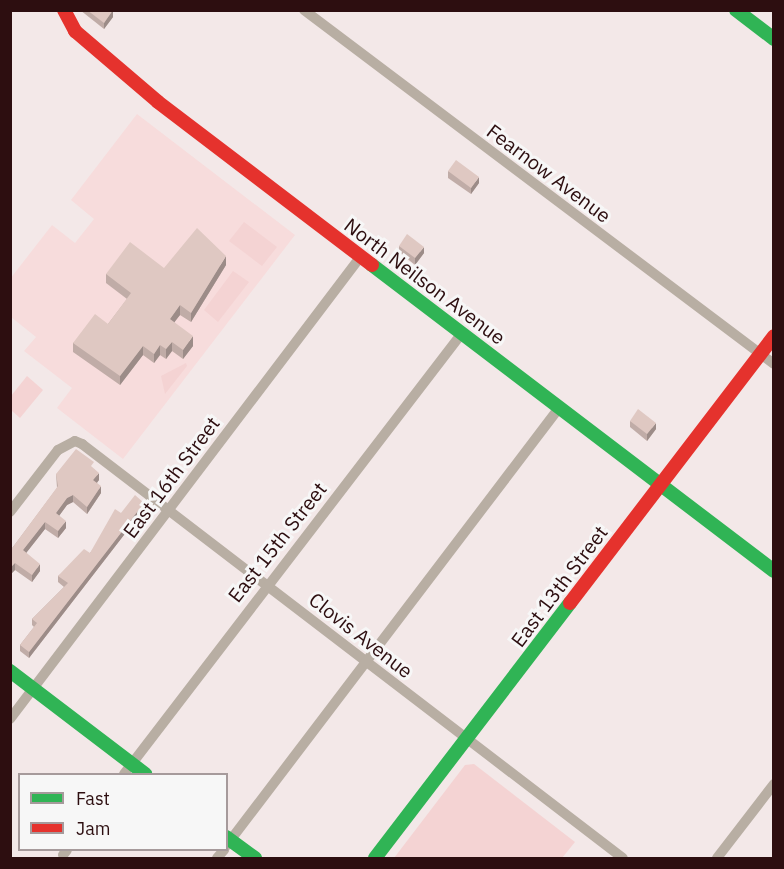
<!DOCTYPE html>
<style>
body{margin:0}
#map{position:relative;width:784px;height:869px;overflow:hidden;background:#f3e8e8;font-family:"IBM Plex Sans",sans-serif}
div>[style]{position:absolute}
.built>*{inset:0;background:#f7dcdc}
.green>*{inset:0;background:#f4d3d3}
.street>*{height:10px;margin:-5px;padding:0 5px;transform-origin:5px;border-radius:5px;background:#b8aea3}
.fast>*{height:14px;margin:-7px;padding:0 7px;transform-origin:7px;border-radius:7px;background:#30b455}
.jam>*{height:14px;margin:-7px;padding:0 7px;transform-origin:7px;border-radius:7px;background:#e5322d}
.wall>*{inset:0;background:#c0aca7}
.shaded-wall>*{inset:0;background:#9c8c88}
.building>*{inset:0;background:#dfc8c2}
span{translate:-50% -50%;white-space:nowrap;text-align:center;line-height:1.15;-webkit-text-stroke:6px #f7f7f7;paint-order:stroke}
.street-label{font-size:20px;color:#2d0e10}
.frame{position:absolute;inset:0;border:12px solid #2d0e10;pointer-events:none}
.legend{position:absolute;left:18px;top:773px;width:210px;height:78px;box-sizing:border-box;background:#f7f7f7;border:2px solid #a69a9b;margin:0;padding:8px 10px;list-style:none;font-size:18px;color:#2d0e10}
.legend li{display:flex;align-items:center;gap:12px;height:30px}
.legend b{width:30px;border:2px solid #a69a9b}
</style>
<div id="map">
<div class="built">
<i style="clip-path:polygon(137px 114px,295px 235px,123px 459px,57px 408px,72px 388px,24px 351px,36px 337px,11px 317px,10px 279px,52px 225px,75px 243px,94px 219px,71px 200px)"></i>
</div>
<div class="green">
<i style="clip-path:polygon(244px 222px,277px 247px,262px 266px,229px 241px)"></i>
<i style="clip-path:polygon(233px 271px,249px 282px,218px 322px,204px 310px)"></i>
<i style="clip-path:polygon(186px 363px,187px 366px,165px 394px,161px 376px)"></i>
<i style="clip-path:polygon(27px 376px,43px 390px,20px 418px,11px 410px,11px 396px)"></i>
<i style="clip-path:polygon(474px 764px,575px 842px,562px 858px,394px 858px,465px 765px)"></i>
</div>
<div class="street">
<i style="left:304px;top:10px;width:588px;rotate:36.99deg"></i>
<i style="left:10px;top:512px;width:78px;rotate:-52.3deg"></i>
<i style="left:58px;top:450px;width:19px;rotate:-28deg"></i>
<i style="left:75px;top:441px;width:8px;rotate:23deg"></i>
<i style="left:82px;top:444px;width:681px;rotate:37.43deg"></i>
<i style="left:10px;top:719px;width:581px;rotate:-52.83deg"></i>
<i style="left:124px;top:774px;width:556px;rotate:-52.53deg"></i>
<i style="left:226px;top:846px;width:550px;rotate:-52.76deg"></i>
<i style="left:63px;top:855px;width:6px;rotate:-51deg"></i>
<i style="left:217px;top:858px;width:11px;rotate:-49deg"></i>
<i style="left:717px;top:858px;width:93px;rotate:-52.4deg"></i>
</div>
<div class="fast">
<i style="left:736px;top:10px;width:48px;rotate:37.3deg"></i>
<i style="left:372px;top:265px;width:505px;rotate:37.28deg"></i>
<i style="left:10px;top:671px;width:170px;rotate:37.3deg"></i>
<i style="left:226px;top:837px;width:36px;rotate:36deg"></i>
<i style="left:375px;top:858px;width:321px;rotate:-52.6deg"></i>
</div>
<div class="jam">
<i style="left:64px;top:10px;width:24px;rotate:62deg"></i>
<i style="left:75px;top:31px;width:109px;rotate:40.5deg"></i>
<i style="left:158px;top:102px;width:269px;rotate:37.3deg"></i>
<i style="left:570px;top:603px;width:336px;rotate:-52.6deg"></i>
</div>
<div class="wall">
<i style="clip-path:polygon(80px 10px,113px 10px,113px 17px,104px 29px)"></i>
<i style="clip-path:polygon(448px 171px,479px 183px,471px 194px,448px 178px)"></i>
<i style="clip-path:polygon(399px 246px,424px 253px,415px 265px,399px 252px)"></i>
<i style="clip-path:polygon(226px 265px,191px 322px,180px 315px,174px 322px,193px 346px,183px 359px,172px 351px,166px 359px,160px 355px,154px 363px,143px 355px,120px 385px,73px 352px,73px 343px,108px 324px,127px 299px,106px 283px,106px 274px,164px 268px)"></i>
<i style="clip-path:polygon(630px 421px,656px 429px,647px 441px,630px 427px)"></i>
<i style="clip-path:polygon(94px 469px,99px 480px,97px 483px,101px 493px,87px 514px,73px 502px,67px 505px,59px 516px,66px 528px,58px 538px,45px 529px,26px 553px,40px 571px,32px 582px,15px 570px,10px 575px,10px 551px,57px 488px,56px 474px)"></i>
<i style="clip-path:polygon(144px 509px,29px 658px,20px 651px,20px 645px,34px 627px,32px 625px,32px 619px,64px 587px,58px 582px,58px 576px,90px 553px,121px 513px)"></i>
</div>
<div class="shaded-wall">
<i style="clip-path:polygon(113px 10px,113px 17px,104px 29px,104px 23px)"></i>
<i style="clip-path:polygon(479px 177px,479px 183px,471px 194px,471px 188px)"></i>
<i style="clip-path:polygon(424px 247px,424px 253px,415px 265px,415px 258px)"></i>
<i style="clip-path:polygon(226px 256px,226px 265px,191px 322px,191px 313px)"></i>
<i style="clip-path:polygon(180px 305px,180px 315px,170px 328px,170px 319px)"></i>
<i style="clip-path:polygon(193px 336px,193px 346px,183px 359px,183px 350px)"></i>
<i style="clip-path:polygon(172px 342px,172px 351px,166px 359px,166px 349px)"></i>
<i style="clip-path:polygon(160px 345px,160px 355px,154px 363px,154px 354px)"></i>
<i style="clip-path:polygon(143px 346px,143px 355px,120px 385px,120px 376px)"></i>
<i style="clip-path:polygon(656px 423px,656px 429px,647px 441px,647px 434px)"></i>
<i style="clip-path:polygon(99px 473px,99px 480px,93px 487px,93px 480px)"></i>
<i style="clip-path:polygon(101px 486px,101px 493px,87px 514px,87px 507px)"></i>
<i style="clip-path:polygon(73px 495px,73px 502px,67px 505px,56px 520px,56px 513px,67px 498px)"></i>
<i style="clip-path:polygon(144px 503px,144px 509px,29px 658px,29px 652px)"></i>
<i style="clip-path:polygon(66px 521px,66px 528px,58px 538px,58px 531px)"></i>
<i style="clip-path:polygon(45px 522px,45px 529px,23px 557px,23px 550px)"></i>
<i style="clip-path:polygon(15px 563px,15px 570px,10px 575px,10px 568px)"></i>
<i style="clip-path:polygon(40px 564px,40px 571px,32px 582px,32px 575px)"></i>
</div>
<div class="building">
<i style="clip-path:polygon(87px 10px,113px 10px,104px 23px)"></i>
<i style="clip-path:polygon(456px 160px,479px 177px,471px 188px,448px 171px)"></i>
<i style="clip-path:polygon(197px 228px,226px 256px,191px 313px,180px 305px,170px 319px,193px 336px,183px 350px,172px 342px,166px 349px,160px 345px,154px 354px,143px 346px,120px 376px,73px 343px,95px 314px,108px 324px,131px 293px,106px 274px,130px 242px,164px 268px)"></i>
<i style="clip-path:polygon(407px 234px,424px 247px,415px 258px,399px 246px)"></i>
<i style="clip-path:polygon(638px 409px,656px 423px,647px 434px,630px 421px)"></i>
<i style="clip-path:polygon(76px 449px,94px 462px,91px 466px,99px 473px,93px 480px,101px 486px,87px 507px,73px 495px,67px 498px,56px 513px,66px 521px,58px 531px,45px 522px,23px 550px,40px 564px,32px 575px,15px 563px,10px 568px,10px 551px,58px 486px,56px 474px)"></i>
<i style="clip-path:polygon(135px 495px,144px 503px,29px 652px,20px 645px,37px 623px,32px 619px,68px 583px,58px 576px,84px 549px,90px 553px,115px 509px,121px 513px)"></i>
</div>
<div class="street-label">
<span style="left:549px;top:173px;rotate:37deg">Fearnow Avenue</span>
<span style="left:425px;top:281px;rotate:37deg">North Neilson Avenue</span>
<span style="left:171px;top:477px;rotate:-53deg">East 16th Street</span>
<span style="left:277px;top:542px;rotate:-52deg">East 15th Street</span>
<span style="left:559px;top:586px;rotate:-53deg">East 13th Street</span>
<span style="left:361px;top:635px;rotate:38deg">Clovis Avenue</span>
</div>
<div class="frame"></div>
<ul class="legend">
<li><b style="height:8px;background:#30b455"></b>Fast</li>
<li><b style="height:8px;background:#e5322d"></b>Jam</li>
</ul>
</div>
